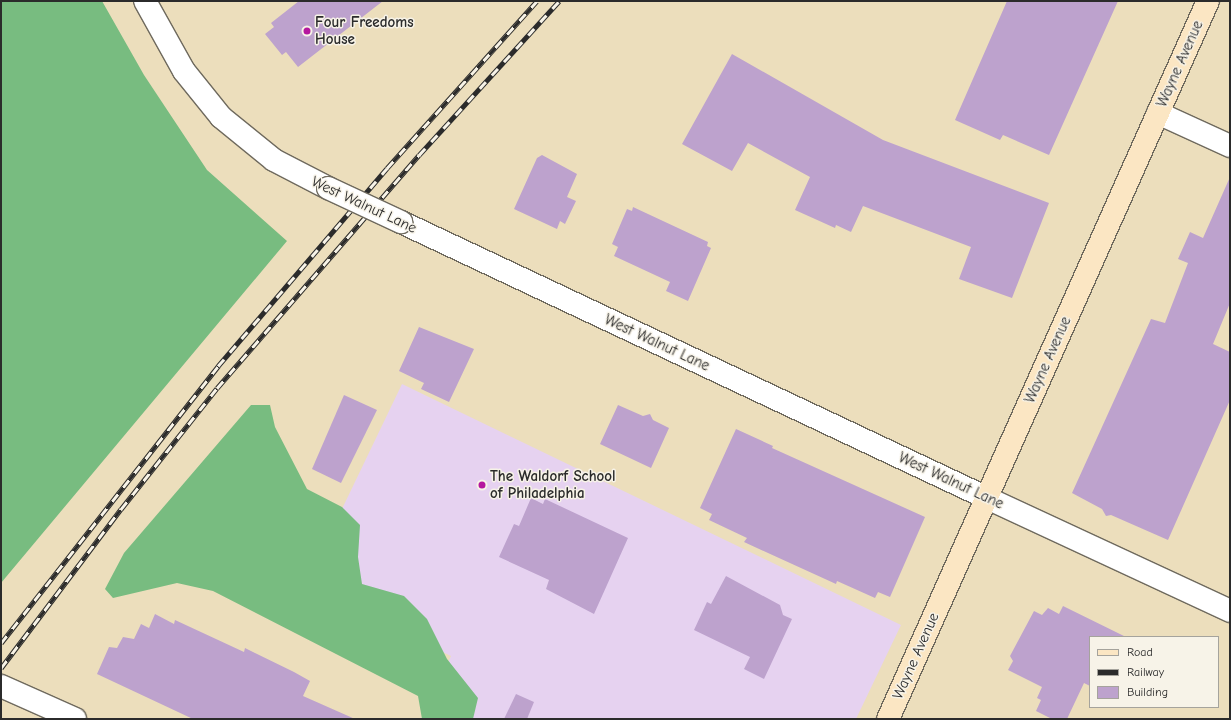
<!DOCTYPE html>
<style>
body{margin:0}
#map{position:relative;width:1231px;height:720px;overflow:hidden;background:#ecdebc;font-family:"Comic Neue",sans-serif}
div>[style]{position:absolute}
.built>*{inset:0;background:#e6d2f0}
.forest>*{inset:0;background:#78bc80}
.building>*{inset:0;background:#bda2cd}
.roads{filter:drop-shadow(1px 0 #6f6a5e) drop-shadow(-1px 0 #6f6a5e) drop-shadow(0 1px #6f6a5e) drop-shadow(0 -1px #6f6a5e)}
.minor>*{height:22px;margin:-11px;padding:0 11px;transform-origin:11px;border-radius:11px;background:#fff}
.tertiary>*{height:22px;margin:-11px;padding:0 11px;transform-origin:11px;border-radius:11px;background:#fff}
.secondary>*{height:22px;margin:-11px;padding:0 11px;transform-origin:11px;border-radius:11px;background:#fbe6c3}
.rail>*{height:4.5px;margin-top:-2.25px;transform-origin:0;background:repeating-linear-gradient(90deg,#f7f3e8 0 9px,#2b2b2b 0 18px);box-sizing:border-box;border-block:1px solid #2b2b2b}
.bridges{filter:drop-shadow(1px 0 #6f6a5e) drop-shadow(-1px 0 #6f6a5e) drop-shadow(0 1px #6f6a5e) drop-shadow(0 -1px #6f6a5e)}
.tertiary-bridge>*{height:22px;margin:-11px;padding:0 11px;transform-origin:11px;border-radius:11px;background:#fff}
.dots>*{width:11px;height:11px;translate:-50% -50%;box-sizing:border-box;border:2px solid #f7f3e8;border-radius:50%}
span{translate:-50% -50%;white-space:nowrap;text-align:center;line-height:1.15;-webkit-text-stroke:3px #f7f3e8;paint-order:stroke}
.poi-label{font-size:15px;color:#2b2b2b;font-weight:700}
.left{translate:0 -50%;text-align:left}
.street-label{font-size:15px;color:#2b2b2b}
.frame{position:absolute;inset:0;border:2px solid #2b2b2b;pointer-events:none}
.legend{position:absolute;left:1089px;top:636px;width:130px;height:72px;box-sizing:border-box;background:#f7f3e8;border:1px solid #a5a39c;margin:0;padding:5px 7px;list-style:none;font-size:12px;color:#2b2b2b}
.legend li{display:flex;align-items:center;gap:8px;height:20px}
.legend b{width:20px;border:1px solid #a5a39c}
</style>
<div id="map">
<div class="built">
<i style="clip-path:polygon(402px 384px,901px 625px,856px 719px,421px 719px,451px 656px,305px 586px)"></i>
</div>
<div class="forest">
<i style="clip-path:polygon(1px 1px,102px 1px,144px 75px,207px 170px,287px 241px,1px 583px)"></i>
<i style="clip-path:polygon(251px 405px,270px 405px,275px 427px,307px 489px,342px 507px,360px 525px,358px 557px,362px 584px,404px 596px,427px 619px,447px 659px,478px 698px,473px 719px,422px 719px,418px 696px,213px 591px,177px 583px,113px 598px,105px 589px,124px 553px)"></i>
</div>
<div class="building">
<i style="clip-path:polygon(299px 1px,383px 1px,298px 67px,286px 52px,282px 55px,265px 34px,274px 27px,271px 23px)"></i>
<i style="clip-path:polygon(1007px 1px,1118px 1px,1049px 155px,1003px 135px,1000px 140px,955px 120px)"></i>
<i style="clip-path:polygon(732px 54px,883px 140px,1049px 203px,1012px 298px,959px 279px,971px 247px,863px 206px,851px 232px,836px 225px,835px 228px,795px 210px,810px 177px,748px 143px,732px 171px,682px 144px)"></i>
<i style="clip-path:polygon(542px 155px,577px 174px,567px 197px,576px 201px,565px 224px,560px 221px,557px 229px,514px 209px,537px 158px)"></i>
<i style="clip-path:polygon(1230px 177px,1230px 303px,1213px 344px,1230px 352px,1230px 400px,1168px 540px,1111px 515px,1106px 516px,1102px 509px,1072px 493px,1151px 319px,1165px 323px,1188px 263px,1178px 259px,1190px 232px,1203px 238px)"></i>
<i style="clip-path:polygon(633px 207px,708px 242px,707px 246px,711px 248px,688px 301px,666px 291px,670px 282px,614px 256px,618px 247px,612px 244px,627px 209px,632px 211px)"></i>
<i style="clip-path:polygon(419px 327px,474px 349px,449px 402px,421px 389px,424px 383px,399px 371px)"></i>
<i style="clip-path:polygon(344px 395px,377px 410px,341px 483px,312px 469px)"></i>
<i style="clip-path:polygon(618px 405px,643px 416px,650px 414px,653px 420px,669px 428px,651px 468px,600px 444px)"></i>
<i style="clip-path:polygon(736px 429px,773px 446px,772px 448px,925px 517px,890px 597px,878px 592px,875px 598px,837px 581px,836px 584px,744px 542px,747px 538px,709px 520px,712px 514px,700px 508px)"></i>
<i style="clip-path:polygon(531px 498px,543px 504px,545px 499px,628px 538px,594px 614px,546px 589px,549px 580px,499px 557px,514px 524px,519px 526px)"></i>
<i style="clip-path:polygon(726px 576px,780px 605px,783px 615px,792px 619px,764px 679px,744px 669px,750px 657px,694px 630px,707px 602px,711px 604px)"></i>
<i style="clip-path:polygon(1063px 606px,1126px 637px,1090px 637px,1090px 686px,1084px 683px,1067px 719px,1052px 719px,1036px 711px,1041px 700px,1037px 698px,1042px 687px,1008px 670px,1013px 661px,1010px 656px,1034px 611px,1042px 615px,1048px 608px,1059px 614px)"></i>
<i style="clip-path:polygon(155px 614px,174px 624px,175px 620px,244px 652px,245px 648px,294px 672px,310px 681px,303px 696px,355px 719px,193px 719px,97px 674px,109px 647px,117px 648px,123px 637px,134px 639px,141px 624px,149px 628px)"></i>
<i style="clip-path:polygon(516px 694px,534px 702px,527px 719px,504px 719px)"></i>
</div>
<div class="roads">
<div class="minor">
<i style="left:1158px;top:113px;width:79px;rotate:24.6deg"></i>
<i style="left:987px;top:498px;width:268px;rotate:24.9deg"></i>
<i style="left:1px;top:686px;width:81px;rotate:24deg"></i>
</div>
<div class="tertiary">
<i style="left:145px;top:1px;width:80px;rotate:60.9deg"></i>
<i style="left:184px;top:71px;width:59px;rotate:51.2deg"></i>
<i style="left:221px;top:117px;width:68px;rotate:39.1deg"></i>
<i style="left:274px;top:160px;width:61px;rotate:27.4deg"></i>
<i style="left:401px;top:222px;width:648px;rotate:25.22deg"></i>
</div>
<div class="secondary">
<i style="left:888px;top:719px;width:786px;rotate:-65.98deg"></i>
</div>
</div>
<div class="rail">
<i style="left:1px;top:643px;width:352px;rotate:-51.9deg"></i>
<i style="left:218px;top:366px;width:260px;rotate:-49.5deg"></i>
<i style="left:387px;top:168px;width:224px;rotate:-48.1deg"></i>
<i style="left:1px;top:668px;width:199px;rotate:-53deg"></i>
<i style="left:121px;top:509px;width:154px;rotate:-51.6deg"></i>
<i style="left:217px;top:388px;width:308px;rotate:-49.1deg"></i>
<i style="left:419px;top:155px;width:208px;rotate:-47.7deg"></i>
</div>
<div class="bridges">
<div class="tertiary-bridge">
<i style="left:328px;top:188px;width:81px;rotate:25deg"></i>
</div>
</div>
<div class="dots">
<i style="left:307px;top:31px;background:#b5179e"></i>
<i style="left:482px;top:485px;background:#b5179e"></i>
</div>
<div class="poi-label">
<span class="left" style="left:315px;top:31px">Four Freedoms<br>House</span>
<span class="left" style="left:490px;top:485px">The Waldorf School<br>of Philadelphia</span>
</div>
<div class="street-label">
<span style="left:1180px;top:64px;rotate:-66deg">Wayne Avenue</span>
<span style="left:364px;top:205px;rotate:25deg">West Walnut Lane</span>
<span style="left:657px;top:343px;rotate:25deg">West Walnut Lane</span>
<span style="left:1048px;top:360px;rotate:-66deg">Wayne Avenue</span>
<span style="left:951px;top:481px;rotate:25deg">West Walnut Lane</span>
<span style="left:916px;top:656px;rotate:-66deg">Wayne Avenue</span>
</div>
<div class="frame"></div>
<ul class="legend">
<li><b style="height:5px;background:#fbe6c3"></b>Road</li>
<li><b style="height:5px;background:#2b2b2b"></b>Railway</li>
<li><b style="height:11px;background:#bda2cd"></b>Building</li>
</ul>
</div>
